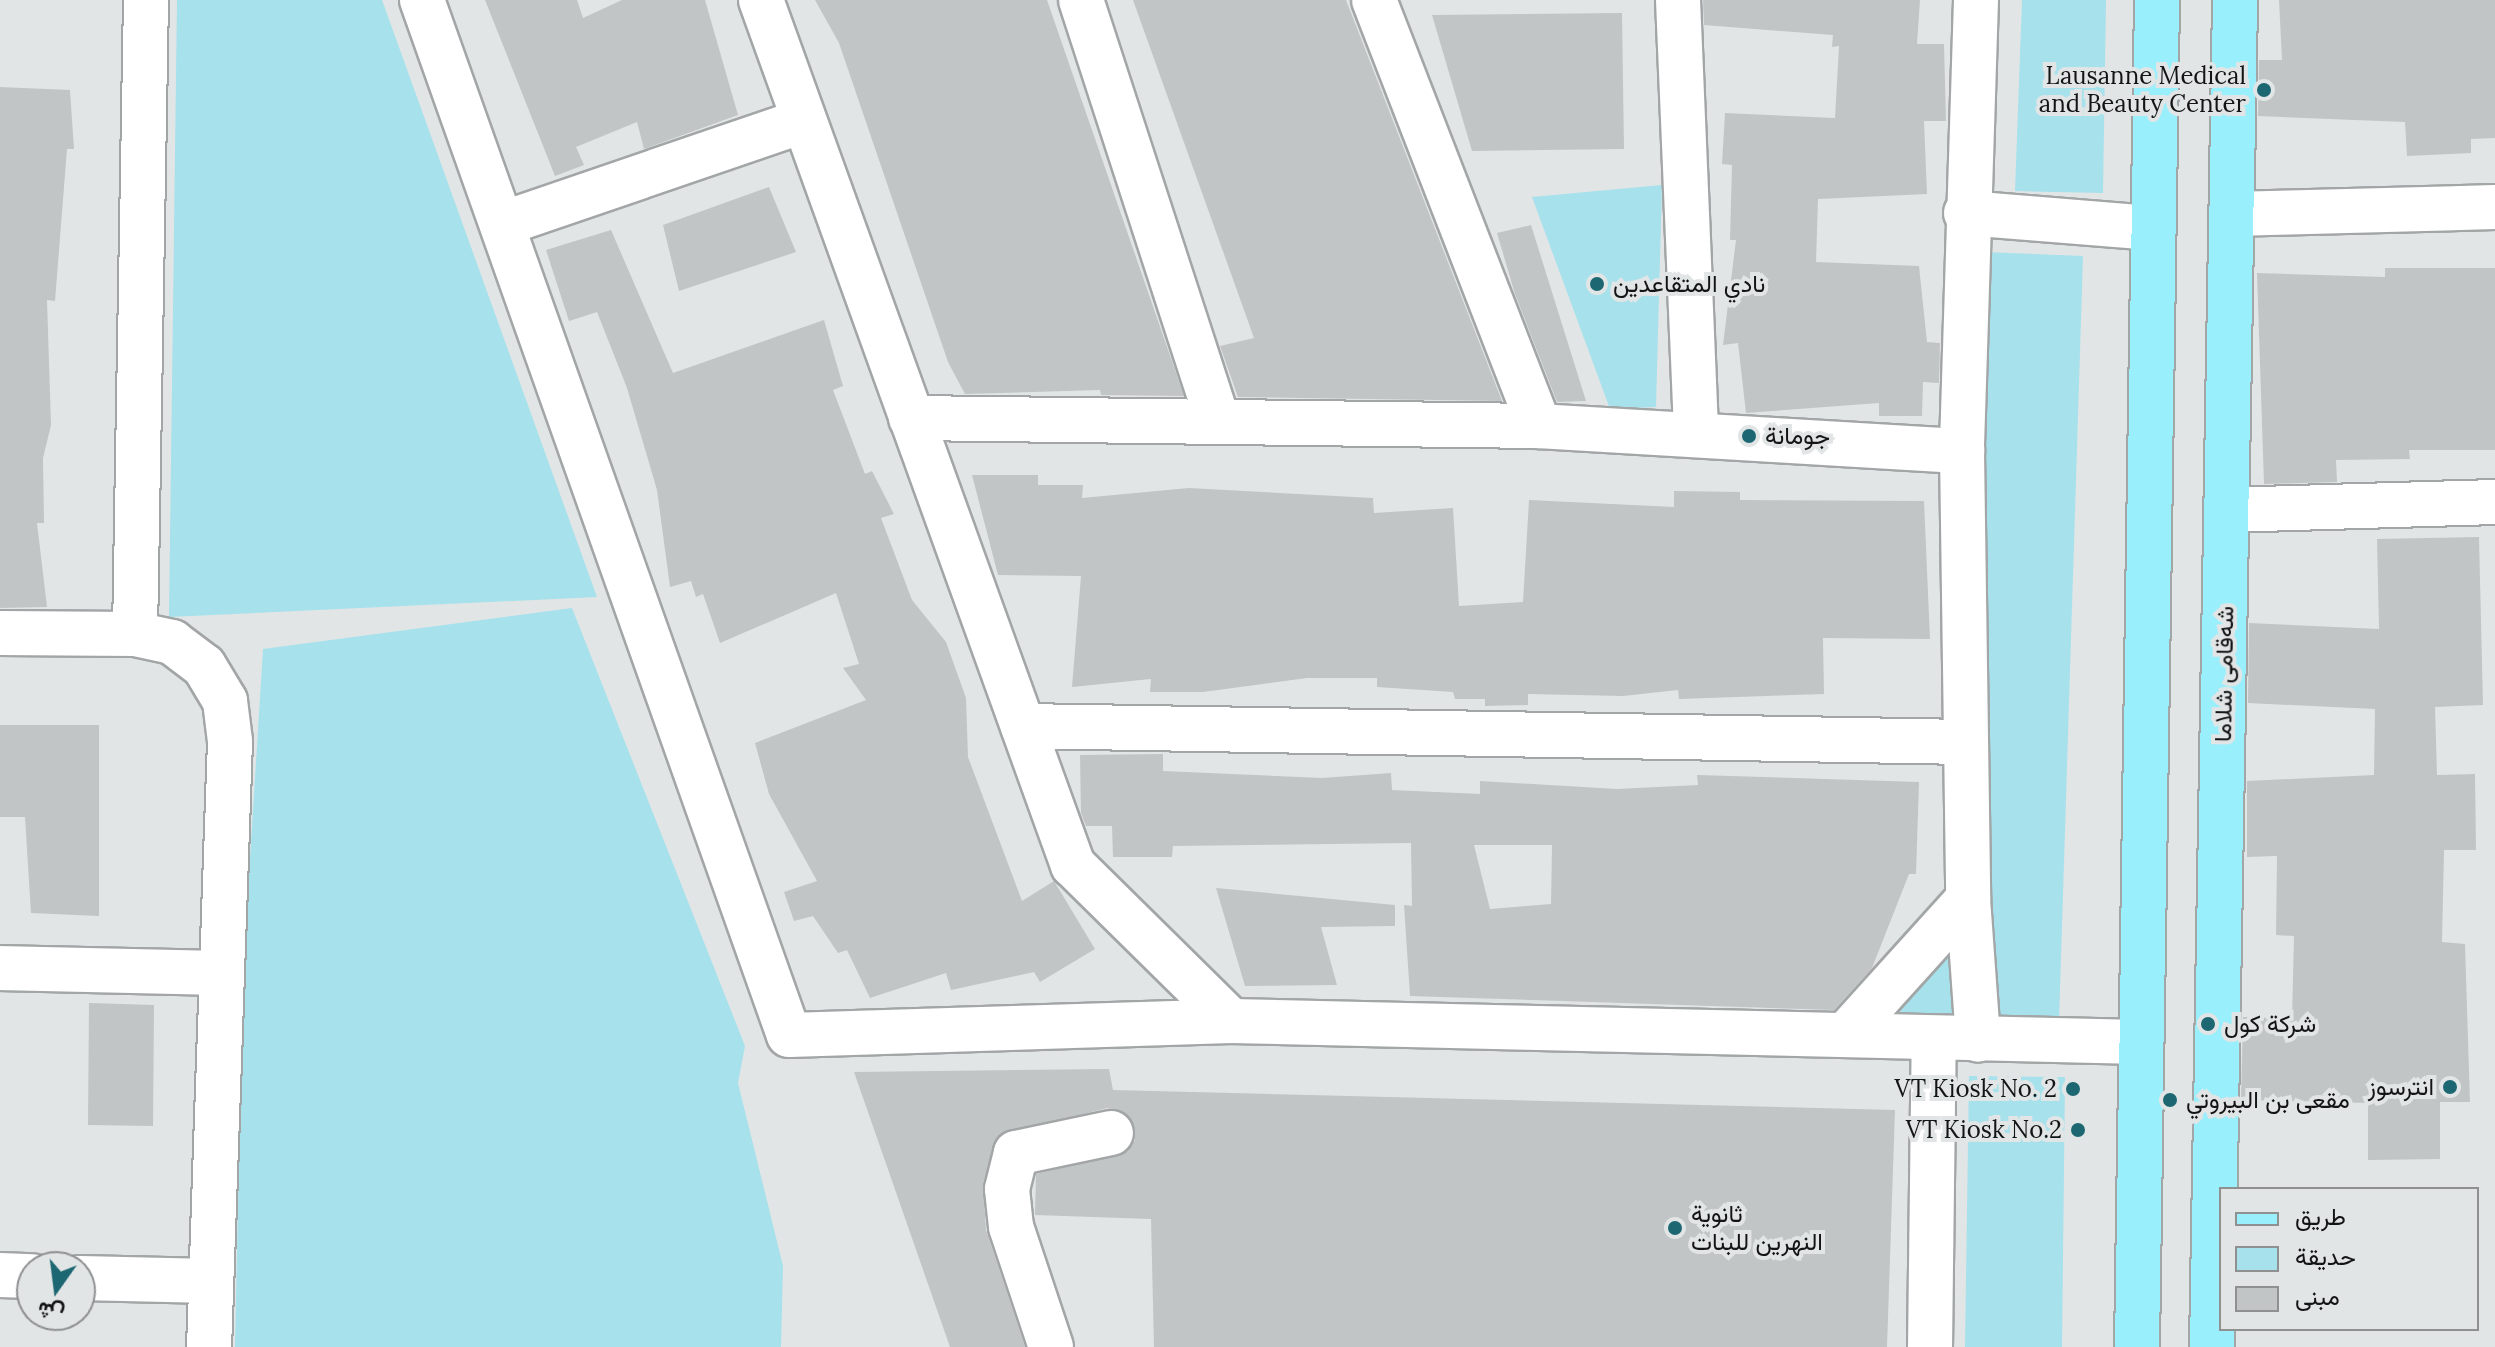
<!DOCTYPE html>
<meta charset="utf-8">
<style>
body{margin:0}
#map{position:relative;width:2495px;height:1347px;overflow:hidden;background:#e1e5e5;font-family:Lora,Vazirmatn,serif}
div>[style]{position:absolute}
.green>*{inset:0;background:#a6e1ec}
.building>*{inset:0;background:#c1c5c5}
.roads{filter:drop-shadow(2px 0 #a3a6a7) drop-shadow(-2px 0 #a3a6a7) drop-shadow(0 2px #a3a6a7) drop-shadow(0 -2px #a3a6a7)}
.minor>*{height:44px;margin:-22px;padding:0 22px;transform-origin:22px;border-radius:22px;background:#fff}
.major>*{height:44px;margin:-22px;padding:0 22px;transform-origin:22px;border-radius:22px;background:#99effc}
.dots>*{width:22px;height:22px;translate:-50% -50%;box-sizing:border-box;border:4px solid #e1e5e5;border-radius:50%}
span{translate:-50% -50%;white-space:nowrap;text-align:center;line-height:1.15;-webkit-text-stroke:8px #e1e5e5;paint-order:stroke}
.poi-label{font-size:24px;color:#131414}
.right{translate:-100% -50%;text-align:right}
.left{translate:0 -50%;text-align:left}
.street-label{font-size:24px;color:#131414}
.legend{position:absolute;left:2219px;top:1187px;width:260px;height:144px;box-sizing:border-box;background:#e1e5e5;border:2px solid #8f9191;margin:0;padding:10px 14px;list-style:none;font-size:24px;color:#131414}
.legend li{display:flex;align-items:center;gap:16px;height:40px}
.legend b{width:40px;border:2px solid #8f9191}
.north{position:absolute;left:16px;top:1251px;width:80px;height:80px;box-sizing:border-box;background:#e1e5e5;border:2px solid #8f9191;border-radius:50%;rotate:194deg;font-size:22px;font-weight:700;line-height:32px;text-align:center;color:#131414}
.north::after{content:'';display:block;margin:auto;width:28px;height:36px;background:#1d6772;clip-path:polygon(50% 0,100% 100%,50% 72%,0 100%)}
</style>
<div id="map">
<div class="green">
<i style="clip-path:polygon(177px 0,382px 0,597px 597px,169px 617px)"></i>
<i style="clip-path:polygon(2022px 0,2106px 0,2103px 193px,2015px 191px)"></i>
<i style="clip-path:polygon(1662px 185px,1656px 407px,1610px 409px,1532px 197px)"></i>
<i style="clip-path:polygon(1984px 252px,2083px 256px,2059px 1022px,1990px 1019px)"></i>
<i style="clip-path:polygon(572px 608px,745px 1046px,738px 1083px,783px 1266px,781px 1347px,235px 1347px,243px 972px,263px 649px)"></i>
<i style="clip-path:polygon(1952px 943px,1960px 1019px,1890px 1015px)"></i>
<i style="clip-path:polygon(1969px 1076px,2065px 1077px,2062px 1347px,1965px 1347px)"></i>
</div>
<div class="building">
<i style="clip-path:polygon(485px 0,577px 0,583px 18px,622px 0,705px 0,738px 115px,644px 149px,637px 122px,576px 147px,584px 165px,555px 176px)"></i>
<i style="clip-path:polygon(815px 0,1047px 0,1184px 396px,1101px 395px,1100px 390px,965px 394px,948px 362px,839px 43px)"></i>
<i style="clip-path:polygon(1133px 0,1346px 0,1502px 401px,1238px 397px,1220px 346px,1254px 338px)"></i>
<i style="clip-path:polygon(1703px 0,1920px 0,1917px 44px,1944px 44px,1946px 121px,1924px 121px,1927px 194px,1818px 199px,1816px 262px,1919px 266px,1927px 342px,1940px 343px,1939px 383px,1923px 382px,1922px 416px,1879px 416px,1879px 403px,1746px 413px,1738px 343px,1723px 345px,1736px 240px,1730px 240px,1732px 165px,1722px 164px,1725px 113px,1835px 118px,1839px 46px,1832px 47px,1833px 35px,1704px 25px)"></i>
<i style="clip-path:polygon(2279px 0,2495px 0,2495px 138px,2471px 139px,2471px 153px,2407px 156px,2405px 122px,2258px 116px,2259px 60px,2282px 60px)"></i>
<i style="clip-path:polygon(1622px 13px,1624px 149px,1472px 151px,1432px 15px)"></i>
<i style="clip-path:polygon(0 87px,70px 90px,74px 149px,67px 149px,55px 301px,47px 300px,51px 425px,43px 458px,44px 523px,37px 523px,47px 607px,0 608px)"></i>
<i style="clip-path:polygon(769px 187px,796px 252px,679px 291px,663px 225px)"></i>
<i style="clip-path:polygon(1531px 225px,1586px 401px,1557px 402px,1515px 294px,1497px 233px)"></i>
<i style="clip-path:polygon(611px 230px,673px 373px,824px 320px,843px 386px,833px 390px,865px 474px,872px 471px,894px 514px,881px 518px,912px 600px,946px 642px,966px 698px,968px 757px,1022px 901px,1054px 881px,1095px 949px,1040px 982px,1034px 972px,951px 990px,946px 973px,870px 998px,847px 950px,838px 953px,813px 916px,794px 921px,784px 892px,817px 881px,769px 794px,755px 743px,866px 700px,843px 668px,859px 664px,836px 593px,720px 643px,703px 594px,696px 597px,691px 581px,670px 587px,657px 490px,627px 388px,597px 312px,569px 321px,546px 250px)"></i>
<i style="clip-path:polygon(2385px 268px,2495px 268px,2495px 450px,2409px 450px,2410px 459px,2336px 460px,2337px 482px,2264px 484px,2257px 273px,2385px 277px)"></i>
<i style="clip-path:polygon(972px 475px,1038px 475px,1038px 485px,1083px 485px,1082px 498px,1189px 488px,1373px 498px,1374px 513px,1453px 508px,1459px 606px,1523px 602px,1529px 500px,1674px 507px,1674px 491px,1740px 492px,1740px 500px,1924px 501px,1930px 639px,1823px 638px,1824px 694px,1679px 699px,1678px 690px,1623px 696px,1528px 694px,1528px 705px,1485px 706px,1485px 699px,1455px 699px,1453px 692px,1377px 687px,1377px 678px,1307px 678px,1203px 692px,1150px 692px,1151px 679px,1072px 687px,1081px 576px,998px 575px)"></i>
<i style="clip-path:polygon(2479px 537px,2483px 705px,2435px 707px,2437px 775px,2475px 774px,2476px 850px,2444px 850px,2442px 942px,2465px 944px,2470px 1102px,2440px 1102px,2440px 1159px,2368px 1160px,2368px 1103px,2241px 1100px,2243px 1017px,2292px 1018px,2294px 936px,2276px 935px,2277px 856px,2247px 857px,2247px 781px,2374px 775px,2375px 709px,2248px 703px,2249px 623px,2379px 629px,2377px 539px)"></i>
<i style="clip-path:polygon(0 725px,99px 725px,99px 916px,31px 913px,25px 817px,0 817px)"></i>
<i style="clip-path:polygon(evenodd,1163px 754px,1163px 771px,1322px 778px,1391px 773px,1392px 790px,1480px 794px,1480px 781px,1617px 789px,1698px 785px,1697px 775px,1919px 782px,1916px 874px,1909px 874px,1872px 968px,1834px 1010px,1410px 996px,1404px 905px,1412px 906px,1411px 843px,1173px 846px,1172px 857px,1113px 857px,1112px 826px,1086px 826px,1081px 813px,1080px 755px,1163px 754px,1474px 845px,1552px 845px,1551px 904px,1490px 909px,1474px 845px)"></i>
<i style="clip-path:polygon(1216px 888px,1395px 905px,1395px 926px,1321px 927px,1337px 985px,1245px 986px)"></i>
<i style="clip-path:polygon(89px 1003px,154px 1005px,153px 1126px,88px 1125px)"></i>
<i style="clip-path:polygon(1109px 1069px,1113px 1090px,1895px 1110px,1887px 1347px,1154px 1347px,1151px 1219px,1035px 1215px,1036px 1174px,1128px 1151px,1135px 1140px,1130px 1117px,1107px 1108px,998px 1136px,983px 1183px,986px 1230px,1025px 1347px,950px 1347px,854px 1072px)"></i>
</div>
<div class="roads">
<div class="minor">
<i style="left:422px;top:0;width:1098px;rotate:70.48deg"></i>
<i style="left:789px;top:1035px;width:442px;rotate:-1.8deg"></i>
<i style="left:1231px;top:1021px;width:910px;rotate:1.32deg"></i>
<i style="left:761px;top:0;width:920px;rotate:70.17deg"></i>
<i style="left:1073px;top:865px;width:222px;rotate:44.6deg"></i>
<i style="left:1081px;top:0;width:440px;rotate:72deg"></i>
<i style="left:1374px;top:0;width:457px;rotate:68.8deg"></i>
<i style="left:1678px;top:0;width:432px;rotate:87.6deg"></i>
<i style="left:1976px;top:0;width:451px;rotate:91.8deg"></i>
<i style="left:1962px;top:451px;width:448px;rotate:89.2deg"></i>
<i style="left:1968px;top:899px;width:141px;rotate:85.9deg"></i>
<i style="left:1966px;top:213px;width:188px;rotate:4.6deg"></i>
<i style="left:2231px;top:214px;width:264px;rotate:-1.5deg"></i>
<i style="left:502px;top:224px;width:318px;rotate:-18.9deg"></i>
<i style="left:911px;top:418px;width:628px;rotate:0.73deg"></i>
<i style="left:1539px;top:426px;width:424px;rotate:3.4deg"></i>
<i style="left:2226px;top:510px;width:269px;rotate:-1.7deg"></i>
<i style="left:0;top:633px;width:135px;rotate:0.4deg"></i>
<i style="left:135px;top:634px;width:38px;rotate:12deg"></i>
<i style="left:172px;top:642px;width:40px;rotate:37deg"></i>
<i style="left:204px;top:666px;width:41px;rotate:59deg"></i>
<i style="left:225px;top:701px;width:40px;rotate:82.9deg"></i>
<i style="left:230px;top:741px;width:606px;rotate:91.98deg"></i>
<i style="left:135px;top:634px;width:634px;rotate:-89.01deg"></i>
<i style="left:1023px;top:726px;width:942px;rotate:0.97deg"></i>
<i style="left:0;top:968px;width:221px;rotate:1.3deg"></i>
<i style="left:1848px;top:1032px;width:179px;rotate:-47.9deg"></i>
<i style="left:0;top:1275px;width:32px;rotate:2deg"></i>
<i style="left:80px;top:1278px;width:131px;rotate:1.3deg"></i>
<i style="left:1051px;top:1347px;width:126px;rotate:-108.4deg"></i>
<i style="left:1011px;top:1227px;width:38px;rotate:-96deg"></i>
<i style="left:1007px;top:1189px;width:37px;rotate:-76deg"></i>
<i style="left:1016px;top:1153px;width:97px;rotate:-11.9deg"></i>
<i style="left:1930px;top:1347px;width:309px;rotate:-89.3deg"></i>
</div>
<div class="major">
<i style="left:2137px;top:1347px;width:1347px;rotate:-89.15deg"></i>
<i style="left:2212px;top:1347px;width:1347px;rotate:-89.02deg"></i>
</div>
</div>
<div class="dots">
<i style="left:2264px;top:90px;background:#1d6772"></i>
<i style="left:1597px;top:284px;background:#1d6772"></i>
<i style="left:1749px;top:436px;background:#1d6772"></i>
<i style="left:2208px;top:1024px;background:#1d6772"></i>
<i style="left:2450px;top:1087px;background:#1d6772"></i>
<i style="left:2073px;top:1089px;background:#1d6772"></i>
<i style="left:2170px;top:1100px;background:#1d6772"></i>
<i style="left:2078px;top:1130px;background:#1d6772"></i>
<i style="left:1675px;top:1228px;background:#1d6772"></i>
</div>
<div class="poi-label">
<span class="right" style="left:2246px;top:90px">Lausanne Medical<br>and Beauty Center</span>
<span class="left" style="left:1613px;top:284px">نادي المتقاعدین</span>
<span class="left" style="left:1765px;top:436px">جومانة</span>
<span class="left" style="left:2224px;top:1024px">شركة كول</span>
<span class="right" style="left:2434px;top:1087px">انترسوز</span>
<span class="right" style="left:2057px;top:1089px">VT Kiosk No. 2</span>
<span class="left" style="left:2186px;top:1100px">مقعى بن البيروتي</span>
<span class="right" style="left:2062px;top:1130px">VT Kiosk No.2</span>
<span class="left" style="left:1691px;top:1228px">ثانوية<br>النهرين للبنات</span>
</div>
<div class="street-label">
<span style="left:2224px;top:674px;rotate:-89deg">شەقامی شلاما</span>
</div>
<ul class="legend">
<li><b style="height:10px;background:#99effc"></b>طريق</li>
<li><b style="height:22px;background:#a6e1ec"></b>حديقة</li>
<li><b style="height:22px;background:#c1c5c5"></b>مبنى</li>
</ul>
<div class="north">ش</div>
</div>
